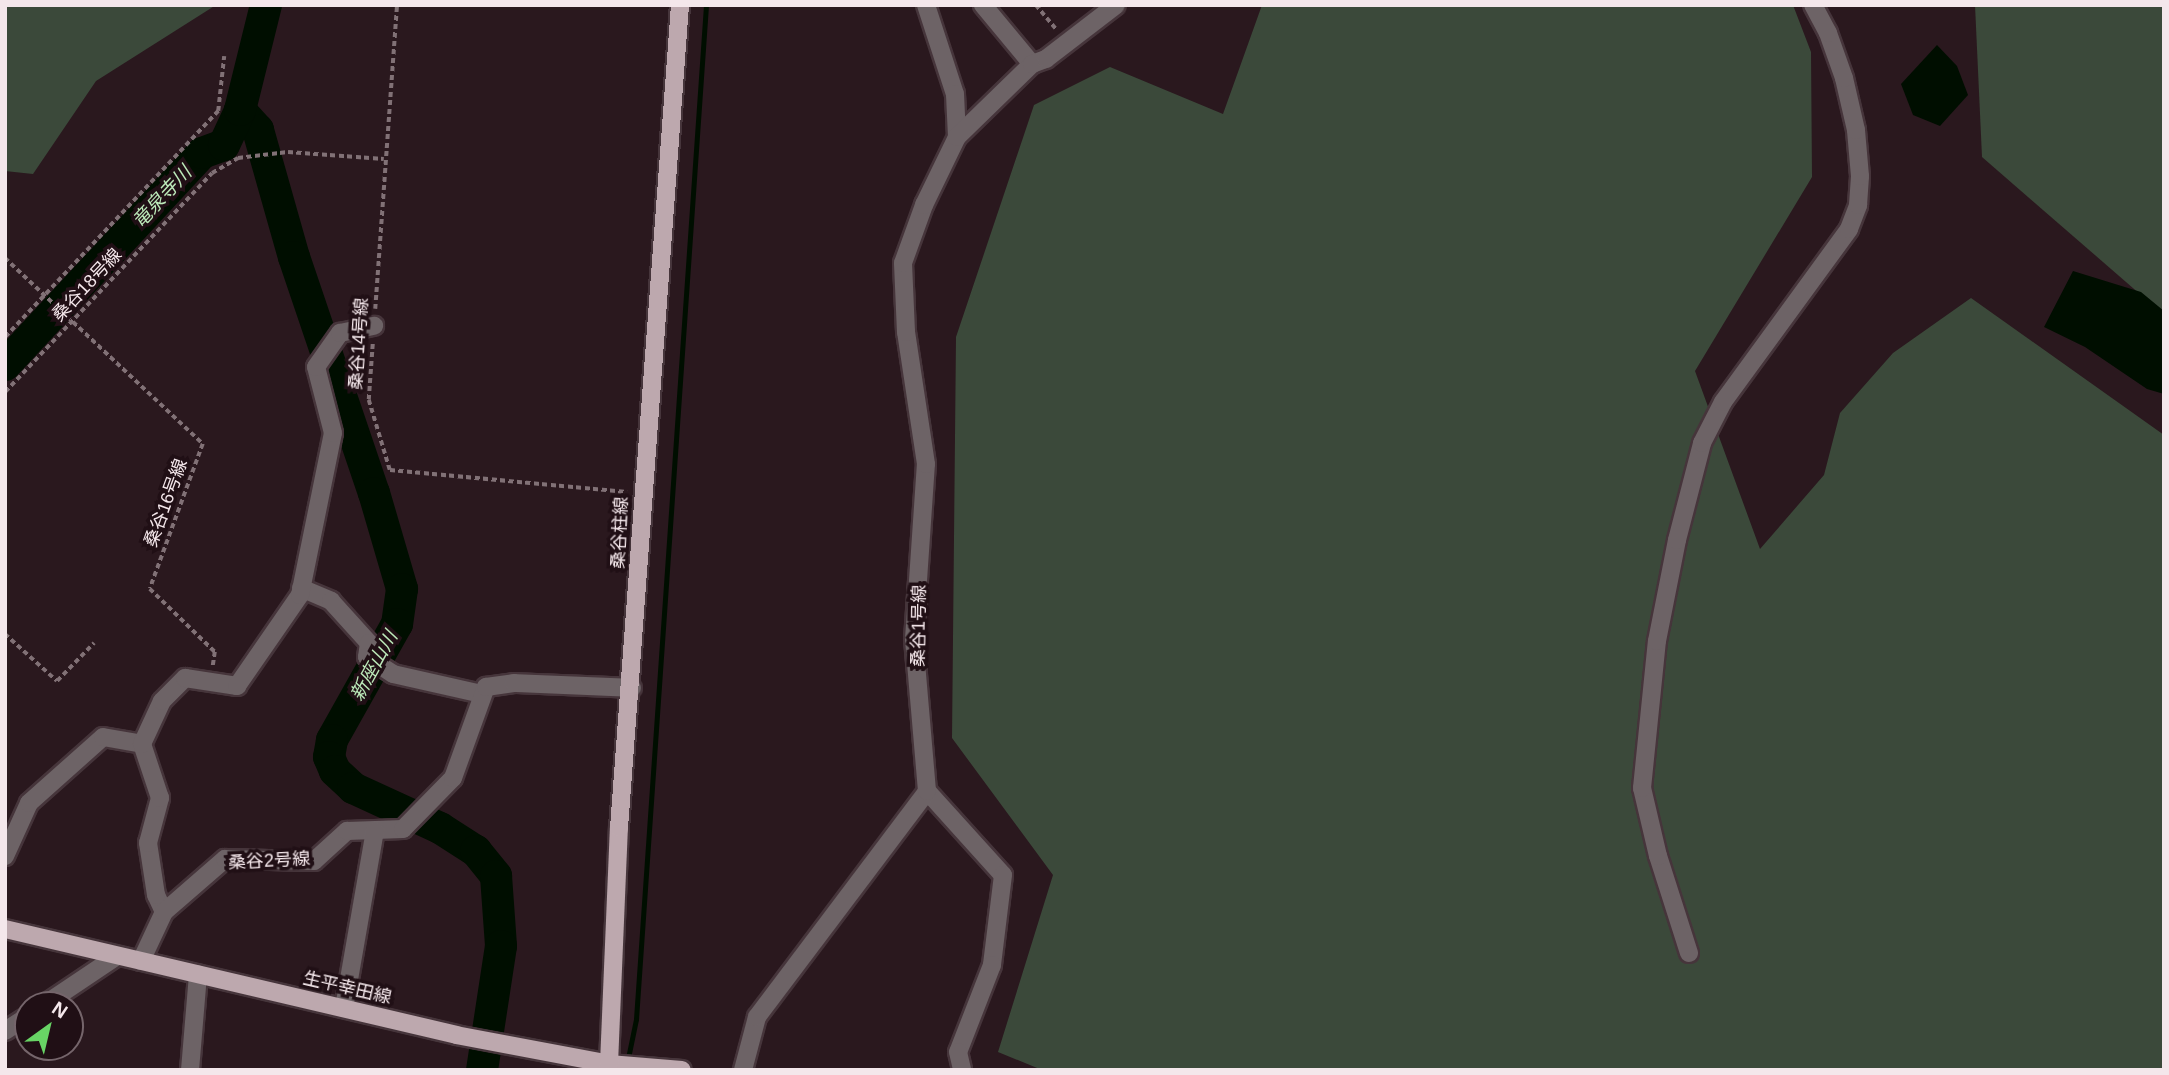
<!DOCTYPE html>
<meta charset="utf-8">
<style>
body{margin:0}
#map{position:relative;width:2169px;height:1075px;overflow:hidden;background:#2a181e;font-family:Arial,"Noto Sans JP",sans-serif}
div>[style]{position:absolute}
.green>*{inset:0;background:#3b493a}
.water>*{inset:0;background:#000e00}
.stream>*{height:5px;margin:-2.5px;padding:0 2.5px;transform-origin:2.5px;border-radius:2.5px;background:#000e00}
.river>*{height:32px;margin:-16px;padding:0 16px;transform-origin:16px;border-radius:16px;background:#000e00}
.path>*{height:3.5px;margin-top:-1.75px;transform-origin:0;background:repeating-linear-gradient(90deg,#817176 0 5px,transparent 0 8.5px)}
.roads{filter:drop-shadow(2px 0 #46353b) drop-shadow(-2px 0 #46353b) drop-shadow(0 2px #46353b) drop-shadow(0 -2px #46353b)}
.minor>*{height:18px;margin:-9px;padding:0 9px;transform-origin:9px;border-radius:9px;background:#6d6366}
.major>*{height:18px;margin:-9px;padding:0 9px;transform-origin:9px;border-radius:9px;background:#bda8ae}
span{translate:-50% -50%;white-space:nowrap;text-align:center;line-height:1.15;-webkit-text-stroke:7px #200f15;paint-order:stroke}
.street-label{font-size:18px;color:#f4e7eb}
.water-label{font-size:19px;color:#bdeaba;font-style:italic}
.frame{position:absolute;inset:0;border:7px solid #f4e7eb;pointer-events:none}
.north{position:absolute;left:14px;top:991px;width:70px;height:70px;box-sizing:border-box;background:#200f15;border:2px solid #75656b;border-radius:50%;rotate:34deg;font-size:19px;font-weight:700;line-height:28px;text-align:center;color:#f4e7eb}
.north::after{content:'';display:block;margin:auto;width:24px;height:32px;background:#68d465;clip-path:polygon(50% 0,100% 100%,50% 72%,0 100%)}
</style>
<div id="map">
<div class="green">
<i style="clip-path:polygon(5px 5px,216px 5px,96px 81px,33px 174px,5px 171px)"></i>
<i style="clip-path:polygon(1262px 5px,1793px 5px,1811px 52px,1812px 177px,1695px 371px,1760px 549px,1824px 475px,1840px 413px,1893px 353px,1971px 298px,2164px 435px,2164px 1070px,1042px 1070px,998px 1052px,1053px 875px,952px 738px,956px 337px,1034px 105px,1110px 67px,1223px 114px)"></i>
<i style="clip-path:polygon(1975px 5px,2164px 5px,2164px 315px,1982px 157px)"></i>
</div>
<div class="water">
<i style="clip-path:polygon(1937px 45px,1957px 66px,1968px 95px,1940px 126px,1913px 115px,1901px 84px)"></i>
<i style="clip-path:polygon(2073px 271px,2141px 292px,2164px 311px,2164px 394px,2147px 389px,2085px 347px,2044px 327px)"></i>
</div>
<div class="stream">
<i style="left:627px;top:1063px;width:45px;rotate:-78.4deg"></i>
<i style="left:636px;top:1019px;width:1016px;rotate:-86.05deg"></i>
</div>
<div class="river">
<i style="left:240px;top:110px;width:27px;rotate:48deg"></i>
<i style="left:258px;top:130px;width:132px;rotate:74.2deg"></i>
<i style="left:294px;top:257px;width:249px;rotate:71.3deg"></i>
<i style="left:374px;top:493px;width:100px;rotate:73.7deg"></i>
<i style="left:402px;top:589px;width:35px;rotate:98deg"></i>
<i style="left:397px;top:624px;width:133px;rotate:119.3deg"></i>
<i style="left:332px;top:740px;width:17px;rotate:100deg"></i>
<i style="left:329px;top:757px;width:15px;rotate:67deg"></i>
<i style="left:335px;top:771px;width:25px;rotate:43deg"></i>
<i style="left:353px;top:788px;width:96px;rotate:24.7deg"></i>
<i style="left:440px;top:828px;width:43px;rotate:32.6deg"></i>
<i style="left:476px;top:851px;width:32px;rotate:51deg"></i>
<i style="left:496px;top:876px;width:70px;rotate:85.9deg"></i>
<i style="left:501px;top:946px;width:125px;rotate:98.7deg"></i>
<i style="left:5px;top:365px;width:289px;rotate:-47.1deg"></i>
<i style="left:202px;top:153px;width:23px;rotate:-20deg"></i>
<i style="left:224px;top:145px;width:38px;rotate:-65deg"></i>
<i style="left:240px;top:110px;width:108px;rotate:-76.1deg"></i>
</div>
<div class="path">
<i style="left:1036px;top:5px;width:33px;rotate:50deg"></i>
<i style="left:5px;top:258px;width:272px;rotate:43.2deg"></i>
<i style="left:203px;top:444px;width:154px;rotate:110.1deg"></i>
<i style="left:150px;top:589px;width:91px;rotate:44.1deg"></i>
<i style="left:215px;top:652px;width:15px;rotate:98deg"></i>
<i style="left:375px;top:309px;width:305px;rotate:-85.9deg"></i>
<i style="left:5px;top:337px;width:311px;rotate:-46.7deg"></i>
<i style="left:218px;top:111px;width:55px;rotate:-83.8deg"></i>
<i style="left:373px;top:344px;width:56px;rotate:94.1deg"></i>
<i style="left:369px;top:400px;width:73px;rotate:73.3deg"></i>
<i style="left:390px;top:470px;width:238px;rotate:5.3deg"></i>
<i style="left:5px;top:392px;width:301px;rotate:-46.6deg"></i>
<i style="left:212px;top:173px;width:30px;rotate:-30deg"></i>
<i style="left:238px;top:158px;width:50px;rotate:-6.8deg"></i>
<i style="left:288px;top:152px;width:96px;rotate:4.2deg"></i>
<i style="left:5px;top:634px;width:70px;rotate:42.1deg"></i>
<i style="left:57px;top:681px;width:53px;rotate:-45.8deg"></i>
</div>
<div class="roads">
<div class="minor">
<i style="left:926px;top:5px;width:94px;rotate:72deg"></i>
<i style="left:955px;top:94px;width:43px;rotate:87.3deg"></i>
<i style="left:983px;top:5px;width:77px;rotate:50.3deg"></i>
<i style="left:301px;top:588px;width:33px;rotate:23deg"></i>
<i style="left:331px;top:601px;width:57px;rotate:47.9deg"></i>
<i style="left:369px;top:643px;width:14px;rotate:98deg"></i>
<i style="left:367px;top:657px;width:31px;rotate:33deg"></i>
<i style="left:393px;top:674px;width:91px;rotate:12.7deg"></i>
<i style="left:927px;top:791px;width:113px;rotate:47.9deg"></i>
<i style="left:1003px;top:875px;width:91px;rotate:97deg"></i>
<i style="left:992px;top:965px;width:93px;rotate:111.3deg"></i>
<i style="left:958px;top:1052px;width:18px;rotate:77deg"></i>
<i style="left:5px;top:856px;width:58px;rotate:-65.6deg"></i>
<i style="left:29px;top:803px;width:99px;rotate:-41.7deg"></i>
<i style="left:103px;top:737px;width:40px;rotate:10deg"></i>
<i style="left:164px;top:912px;width:19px;rotate:-115deg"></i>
<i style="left:156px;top:895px;width:53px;rotate:-98.7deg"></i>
<i style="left:148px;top:843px;width:47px;rotate:-75.1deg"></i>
<i style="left:160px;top:798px;width:57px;rotate:-108.4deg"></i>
<i style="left:142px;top:744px;width:47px;rotate:-65.1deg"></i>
<i style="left:162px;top:701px;width:33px;rotate:-45deg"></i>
<i style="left:185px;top:678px;width:53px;rotate:8.7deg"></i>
<i style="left:237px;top:686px;width:111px;rotate:-55.3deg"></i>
<i style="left:300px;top:595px;width:165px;rotate:-78.5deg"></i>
<i style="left:333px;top:433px;width:68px;rotate:-104.4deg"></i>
<i style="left:316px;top:367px;width:42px;rotate:-54.8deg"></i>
<i style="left:340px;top:333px;width:35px;rotate:-12deg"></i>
<i style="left:1689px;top:953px;width:102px;rotate:-107.7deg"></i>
<i style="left:1658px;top:856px;width:70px;rotate:-103.2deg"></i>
<i style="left:1642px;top:788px;width:148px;rotate:-84.2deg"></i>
<i style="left:1657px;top:641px;width:103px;rotate:-78.8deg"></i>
<i style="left:1677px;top:540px;width:100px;rotate:-75.5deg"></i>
<i style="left:1702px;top:443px;width:46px;rotate:-62.9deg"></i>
<i style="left:1723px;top:402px;width:214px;rotate:-53.9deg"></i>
<i style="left:1849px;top:229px;width:26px;rotate:-69deg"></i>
<i style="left:1858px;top:205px;width:29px;rotate:-86deg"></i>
<i style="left:1860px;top:176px;width:46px;rotate:-95deg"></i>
<i style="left:1856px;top:130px;width:53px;rotate:-103deg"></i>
<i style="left:1844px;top:78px;width:48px;rotate:-109.6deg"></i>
<i style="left:1828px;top:33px;width:32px;rotate:-118deg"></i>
<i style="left:141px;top:961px;width:54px;rotate:-64.9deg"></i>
<i style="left:164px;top:912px;width:81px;rotate:-41deg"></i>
<i style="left:225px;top:859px;width:89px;rotate:1.3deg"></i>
<i style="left:314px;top:861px;width:45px;rotate:-42.3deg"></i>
<i style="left:347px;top:831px;width:56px;rotate:-2deg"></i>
<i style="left:403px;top:829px;width:71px;rotate:-45.6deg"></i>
<i style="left:453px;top:778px;width:97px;rotate:-70.1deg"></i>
<i style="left:486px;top:687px;width:28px;rotate:-8deg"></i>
<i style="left:514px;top:683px;width:118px;rotate:2.4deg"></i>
<i style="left:44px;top:1005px;width:88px;rotate:-33.9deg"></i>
<i style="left:344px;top:1008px;width:180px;rotate:-80.1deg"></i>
<i style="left:5px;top:1031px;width:27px;rotate:-33deg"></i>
<i style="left:190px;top:1070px;width:96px;rotate:-85.2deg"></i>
<i style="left:743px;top:1070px;width:55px;rotate:-75.2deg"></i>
<i style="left:757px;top:1017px;width:283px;rotate:-53deg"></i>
<i style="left:927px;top:791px;width:153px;rotate:-94.9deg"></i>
<i style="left:914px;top:639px;width:175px;rotate:-86.1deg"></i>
<i style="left:926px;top:464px;width:134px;rotate:-98.6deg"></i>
<i style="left:906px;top:332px;width:69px;rotate:-92.5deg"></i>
<i style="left:903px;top:263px;width:62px;rotate:-70.1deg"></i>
<i style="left:924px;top:205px;width:76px;rotate:-64.1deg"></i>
<i style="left:957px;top:137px;width:105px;rotate:-44.2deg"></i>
<i style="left:1032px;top:64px;width:15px;rotate:-20deg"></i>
<i style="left:1046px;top:59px;width:88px;rotate:-37.6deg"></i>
</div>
<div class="major">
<i style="left:5px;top:929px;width:463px;rotate:13.2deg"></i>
<i style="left:456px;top:1035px;width:156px;rotate:10.7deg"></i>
<i style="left:609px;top:1064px;width:73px;rotate:4.7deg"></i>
<i style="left:609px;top:1064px;width:236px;rotate:-87.6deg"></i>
<i style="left:619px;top:828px;width:825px;rotate:-85.76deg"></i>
</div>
</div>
<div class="street-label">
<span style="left:87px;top:285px;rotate:-47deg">桑谷18号線</span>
<span style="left:359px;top:344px;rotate:-86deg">桑谷14号線</span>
<span style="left:166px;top:503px;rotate:-70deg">桑谷16号線</span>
<span style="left:620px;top:533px;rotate:-87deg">桑谷柱線</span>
<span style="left:919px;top:626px;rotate:-89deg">桑谷1号線</span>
<span style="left:269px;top:861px;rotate:-3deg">桑谷2号線</span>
<span style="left:347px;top:988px;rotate:13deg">生平幸田線</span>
</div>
<div class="water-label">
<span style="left:162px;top:197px;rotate:-47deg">竜泉寺川</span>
<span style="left:374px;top:666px;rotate:-61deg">新座山川</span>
</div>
<div class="frame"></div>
<div class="north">N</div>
</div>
